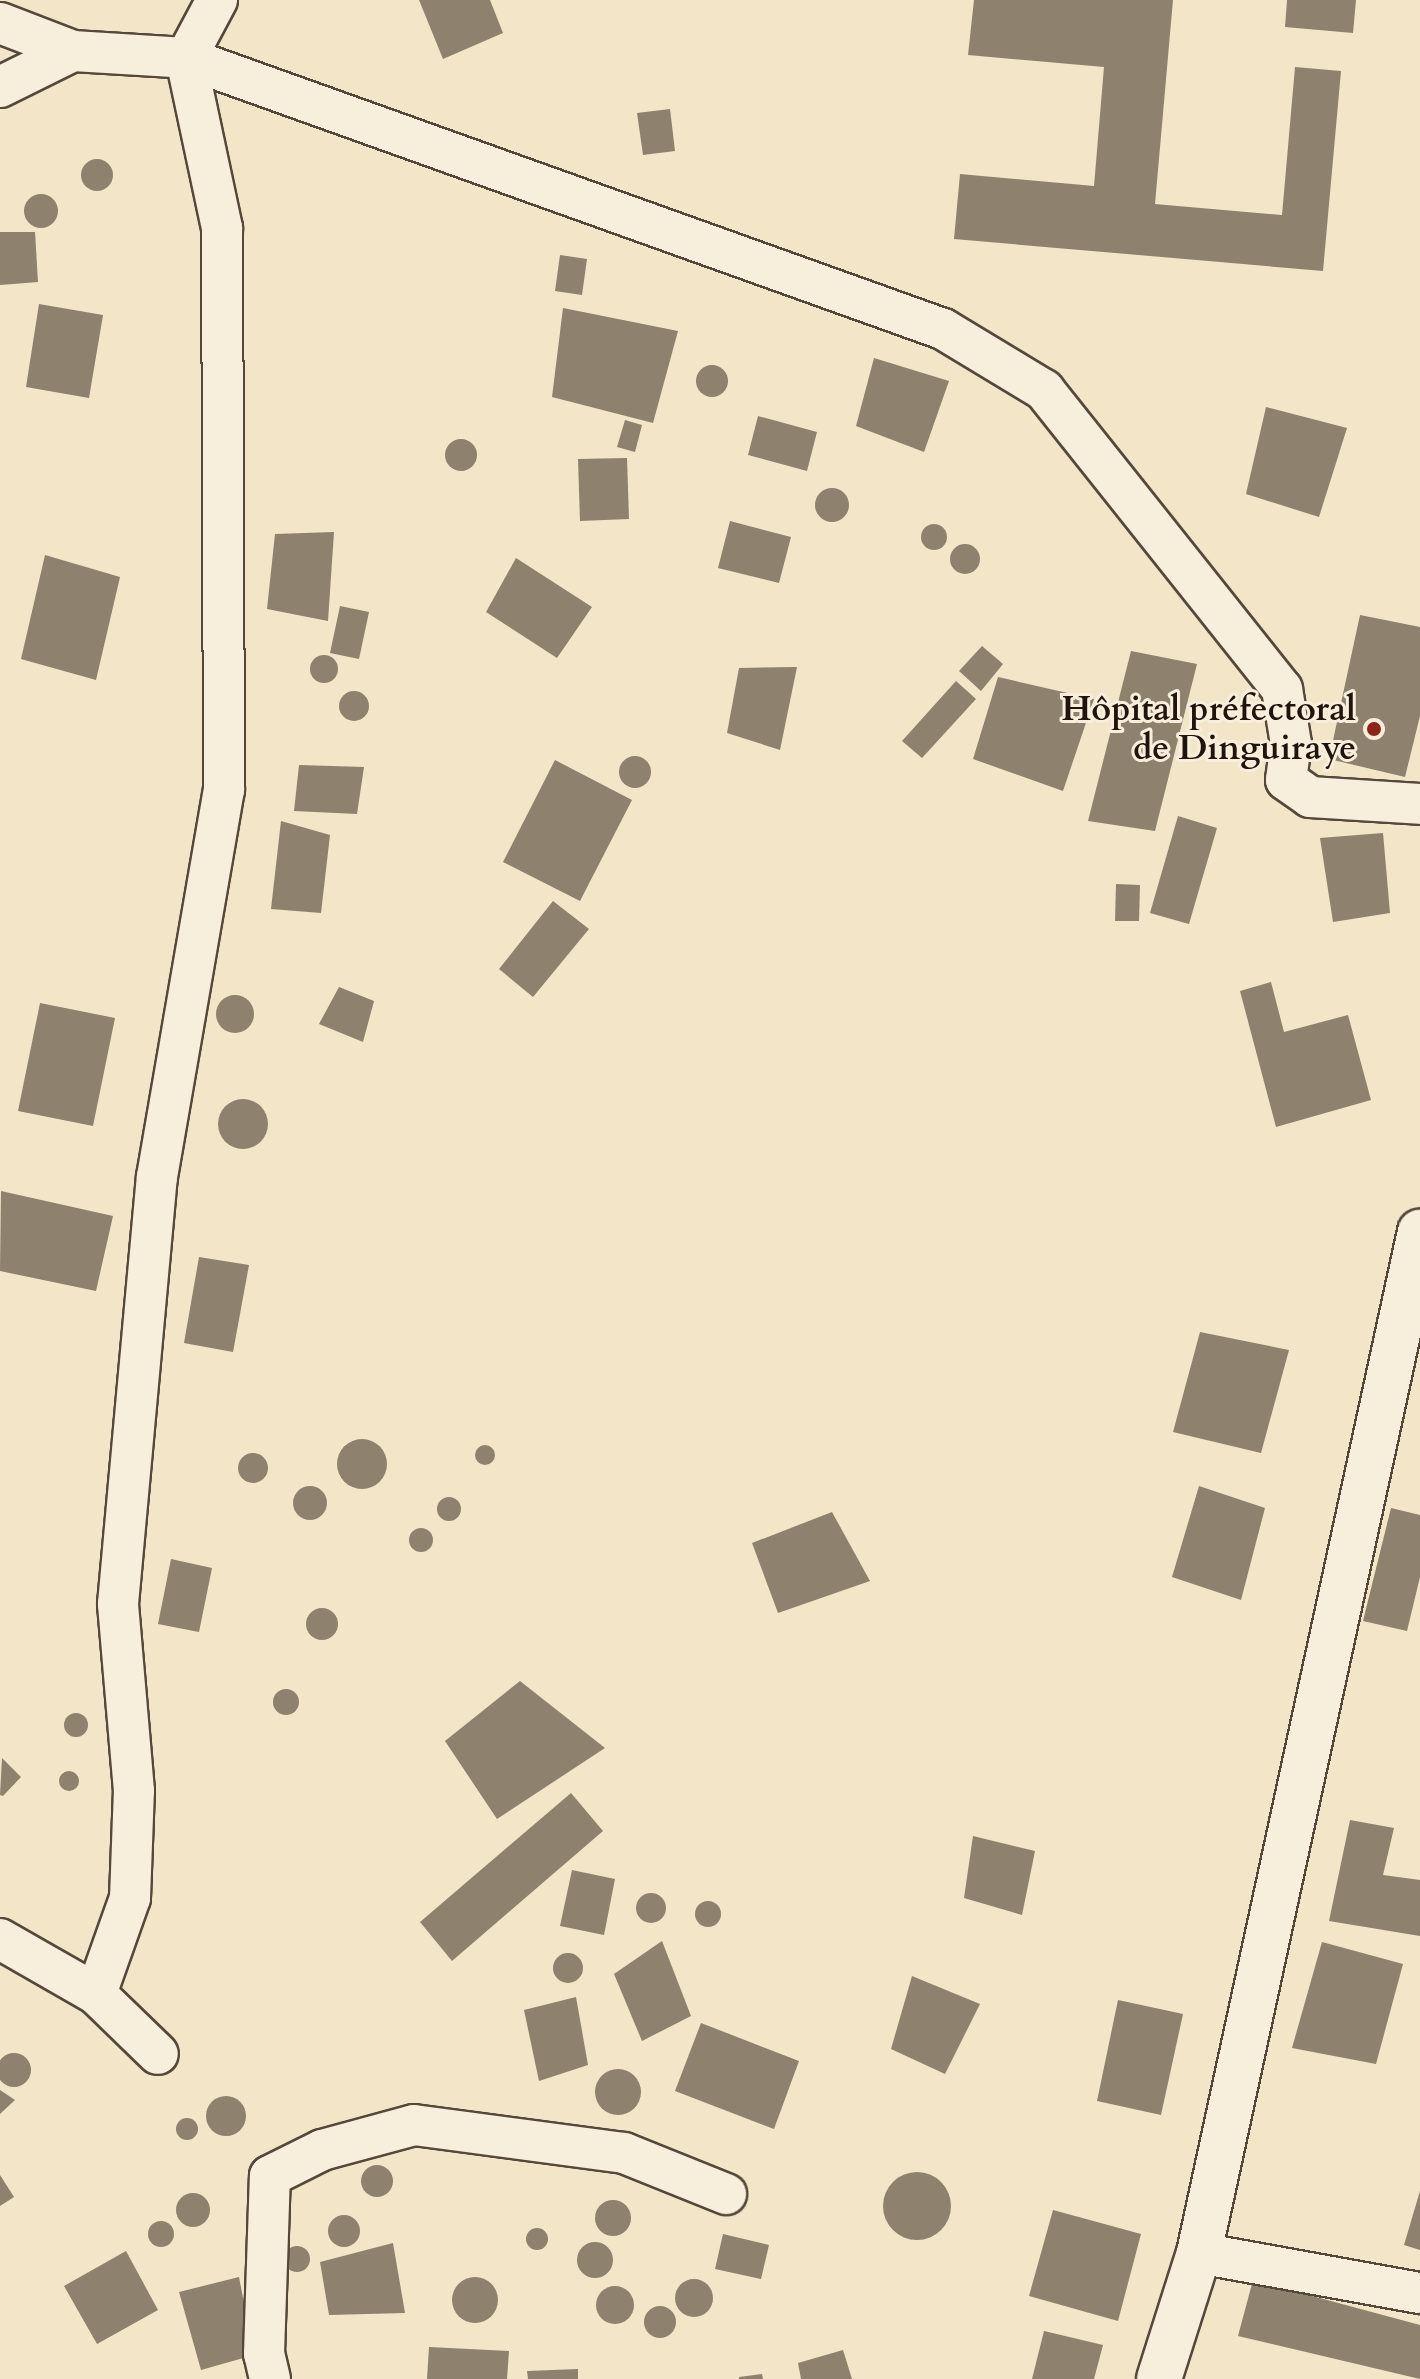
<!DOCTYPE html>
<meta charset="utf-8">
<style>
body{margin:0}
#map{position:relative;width:1420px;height:2379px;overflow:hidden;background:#f2e5c8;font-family:Cardo,serif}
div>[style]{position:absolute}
.building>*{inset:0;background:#8e816e}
.round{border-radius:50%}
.roads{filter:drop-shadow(2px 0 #55483b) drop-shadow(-2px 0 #55483b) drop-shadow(0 2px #55483b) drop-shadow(0 -2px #55483b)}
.street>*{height:40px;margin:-20px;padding:0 20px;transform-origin:20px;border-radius:20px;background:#f7eedb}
.secondary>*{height:44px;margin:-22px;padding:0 22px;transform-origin:22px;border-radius:22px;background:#f7eedb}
.dots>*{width:22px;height:22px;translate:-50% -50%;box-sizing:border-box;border:4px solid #f7eedb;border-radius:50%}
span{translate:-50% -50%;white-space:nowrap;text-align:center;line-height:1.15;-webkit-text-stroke:6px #f7eedb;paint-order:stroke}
.poi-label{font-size:34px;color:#21140c;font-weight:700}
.right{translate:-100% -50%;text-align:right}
</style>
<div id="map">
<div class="building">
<i style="clip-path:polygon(419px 0,490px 0,503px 33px,443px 59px)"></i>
<i style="clip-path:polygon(974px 0,1173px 0,1155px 204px,1282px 215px,1295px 67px,1341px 71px,1323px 271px,954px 239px,960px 174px,1094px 186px,1104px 67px,968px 55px)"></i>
<i style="clip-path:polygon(1287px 0,1356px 0,1353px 33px,1285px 27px)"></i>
<i style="clip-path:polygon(670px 109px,675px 151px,643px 155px,637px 113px)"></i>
<i class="round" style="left:81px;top:159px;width:32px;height:32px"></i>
<i class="round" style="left:24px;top:194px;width:34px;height:34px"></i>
<i style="clip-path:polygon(0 232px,35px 232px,38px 282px,0 285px)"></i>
<i style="clip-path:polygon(560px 255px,587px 259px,582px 295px,555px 291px)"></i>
<i style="clip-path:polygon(39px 304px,103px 315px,89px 398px,26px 387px)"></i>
<i style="clip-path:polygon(563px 308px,678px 331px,653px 423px,552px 397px)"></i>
<i style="clip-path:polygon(874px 358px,949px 381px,924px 452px,856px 426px)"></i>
<i class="round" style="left:696px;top:365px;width:32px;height:32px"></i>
<i style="clip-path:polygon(1266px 407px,1347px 428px,1319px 517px,1246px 494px)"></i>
<i style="clip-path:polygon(758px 416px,817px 432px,807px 471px,748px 455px)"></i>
<i style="clip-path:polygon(625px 420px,642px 425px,635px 452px,617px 447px)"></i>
<i class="round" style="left:445px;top:439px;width:32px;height:32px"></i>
<i style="clip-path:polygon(627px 458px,629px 519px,580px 521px,578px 459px)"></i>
<i class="round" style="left:815px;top:488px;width:34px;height:34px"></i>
<i style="clip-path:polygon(730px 521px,791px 537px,779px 583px,718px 568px)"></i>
<i class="round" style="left:921px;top:524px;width:26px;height:26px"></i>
<i style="clip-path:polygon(334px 532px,328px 621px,267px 609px,275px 534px)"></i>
<i class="round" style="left:950px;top:544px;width:30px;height:30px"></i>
<i style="clip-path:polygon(45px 555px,120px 577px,96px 680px,21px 659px)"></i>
<i style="clip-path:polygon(516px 558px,592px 607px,557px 658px,486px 612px)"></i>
<i style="clip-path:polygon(340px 606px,369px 612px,359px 659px,330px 653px)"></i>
<i style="clip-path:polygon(1360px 615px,1420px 627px,1420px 716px,1405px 777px,1329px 759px)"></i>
<i style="clip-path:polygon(982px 646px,1003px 664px,981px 691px,959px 671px)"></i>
<i style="clip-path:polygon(1131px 651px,1197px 664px,1155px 831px,1088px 821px)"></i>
<i class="round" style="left:310px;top:655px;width:28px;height:28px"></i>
<i style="clip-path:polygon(797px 667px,780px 750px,727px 733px,739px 668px)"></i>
<i style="clip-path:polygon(998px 677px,1094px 699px,1063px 791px,973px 759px)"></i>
<i style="clip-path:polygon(956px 681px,976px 699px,922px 758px,902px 741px)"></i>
<i class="round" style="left:339px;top:691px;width:30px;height:30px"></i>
<i class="round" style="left:619px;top:756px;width:32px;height:32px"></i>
<i style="clip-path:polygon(555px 760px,632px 800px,580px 901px,503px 862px)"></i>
<i style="clip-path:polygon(299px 765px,364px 767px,357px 814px,294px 811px)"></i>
<i style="clip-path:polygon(1178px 816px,1217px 828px,1189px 924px,1150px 913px)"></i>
<i style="clip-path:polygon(281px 821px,330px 835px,321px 913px,271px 909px)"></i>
<i style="clip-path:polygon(1383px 833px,1390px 913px,1333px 922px,1320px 838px)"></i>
<i style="clip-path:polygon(1116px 884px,1140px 885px,1139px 921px,1115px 921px)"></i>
<i style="clip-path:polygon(553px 901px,589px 929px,533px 997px,499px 969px)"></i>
<i style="clip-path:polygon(1271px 982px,1284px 1032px,1348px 1015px,1371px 1100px,1276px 1127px,1240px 991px)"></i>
<i style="clip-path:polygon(339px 987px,374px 1001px,363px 1042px,319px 1024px)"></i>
<i class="round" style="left:216px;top:995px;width:38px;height:38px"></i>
<i style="clip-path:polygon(40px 1003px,115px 1018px,93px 1126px,18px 1111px)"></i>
<i class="round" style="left:218px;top:1099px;width:50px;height:50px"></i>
<i style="clip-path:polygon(1px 1191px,113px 1216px,96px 1291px,0 1271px)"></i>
<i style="clip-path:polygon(199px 1257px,249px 1265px,233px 1352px,184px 1343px)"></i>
<i style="clip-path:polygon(1200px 1332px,1289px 1350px,1261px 1453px,1173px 1432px)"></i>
<i class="round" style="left:337px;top:1439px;width:50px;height:50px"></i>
<i class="round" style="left:475px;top:1445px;width:20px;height:20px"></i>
<i class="round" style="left:238px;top:1453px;width:30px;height:30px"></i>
<i class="round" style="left:293px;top:1486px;width:34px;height:34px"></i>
<i style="clip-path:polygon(1199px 1486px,1265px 1508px,1241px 1600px,1172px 1577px)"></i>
<i class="round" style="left:437px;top:1497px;width:24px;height:24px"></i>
<i style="clip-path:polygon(1391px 1508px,1420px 1515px,1420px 1577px,1407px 1631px,1363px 1621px)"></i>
<i style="clip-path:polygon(832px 1512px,870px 1581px,778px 1613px,752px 1543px)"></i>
<i class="round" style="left:409px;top:1528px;width:24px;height:24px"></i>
<i style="clip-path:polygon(171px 1559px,212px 1568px,199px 1632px,158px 1624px)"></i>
<i class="round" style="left:306px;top:1608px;width:32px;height:32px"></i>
<i style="clip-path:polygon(520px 1681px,605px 1748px,497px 1819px,445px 1741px)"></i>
<i class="round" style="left:273px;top:1689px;width:26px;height:26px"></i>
<i class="round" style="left:64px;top:1713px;width:24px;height:24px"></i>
<i style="clip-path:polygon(2px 1758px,21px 1777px,3px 1796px,0 1795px)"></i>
<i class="round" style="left:59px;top:1771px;width:20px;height:20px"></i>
<i style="clip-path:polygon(571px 1793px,603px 1831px,452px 1961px,420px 1922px)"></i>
<i style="clip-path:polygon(1350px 1820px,1394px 1828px,1383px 1875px,1420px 1880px,1420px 1936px,1329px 1921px)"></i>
<i style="clip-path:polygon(973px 1836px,1035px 1851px,1022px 1915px,964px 1898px)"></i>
<i style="clip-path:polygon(572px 1870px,615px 1879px,604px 1935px,560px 1926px)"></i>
<i class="round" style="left:636px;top:1893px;width:30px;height:30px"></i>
<i class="round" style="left:695px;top:1901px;width:26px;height:26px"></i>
<i style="clip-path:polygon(662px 1941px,691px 2016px,642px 2041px,614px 1974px)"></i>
<i style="clip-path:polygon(1322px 1942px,1403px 1964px,1376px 2064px,1292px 2048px)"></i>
<i class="round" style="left:553px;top:1953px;width:30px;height:30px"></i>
<i style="clip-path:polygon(912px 1976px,980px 2004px,945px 2074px,891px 2049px)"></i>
<i style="clip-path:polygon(576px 1997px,588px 2065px,539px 2081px,524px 2010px)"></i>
<i style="clip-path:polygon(1118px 2000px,1183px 2014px,1161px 2115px,1097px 2101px)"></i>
<i style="clip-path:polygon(701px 2023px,799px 2061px,774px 2129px,675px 2091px)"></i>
<i class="round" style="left:-3px;top:2053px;width:34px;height:34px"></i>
<i class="round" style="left:595px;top:2069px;width:46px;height:46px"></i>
<i style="clip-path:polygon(0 2090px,15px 2100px,0 2114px)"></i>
<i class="round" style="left:206px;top:2096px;width:40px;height:40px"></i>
<i class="round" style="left:176px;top:2118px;width:22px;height:22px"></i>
<i class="round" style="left:361px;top:2165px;width:32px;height:32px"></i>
<i class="round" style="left:883px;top:2172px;width:68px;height:68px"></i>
<i style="clip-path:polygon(0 2175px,14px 2197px,0 2206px)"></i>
<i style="clip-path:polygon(1420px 2191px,1420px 2250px,1404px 2245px)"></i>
<i class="round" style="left:176px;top:2193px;width:34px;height:34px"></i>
<i class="round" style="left:595px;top:2200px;width:36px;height:36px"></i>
<i style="clip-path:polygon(1053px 2210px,1141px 2234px,1118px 2321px,1029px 2296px)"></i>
<i class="round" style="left:328px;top:2215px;width:32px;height:32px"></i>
<i class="round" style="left:148px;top:2221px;width:26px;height:26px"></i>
<i class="round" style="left:526px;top:2228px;width:22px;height:22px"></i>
<i style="clip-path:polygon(723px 2234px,769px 2245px,761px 2279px,715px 2269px)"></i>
<i class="round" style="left:577px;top:2242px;width:36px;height:36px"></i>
<i style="clip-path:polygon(393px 2243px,405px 2313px,329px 2315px,320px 2262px)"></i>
<i class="round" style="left:284px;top:2246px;width:26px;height:26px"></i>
<i style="clip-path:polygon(126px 2251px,158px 2310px,97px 2344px,64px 2286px)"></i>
<i style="clip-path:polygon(239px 2277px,254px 2355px,201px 2370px,179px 2292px)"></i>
<i class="round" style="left:452px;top:2277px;width:46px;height:46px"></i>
<i class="round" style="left:675px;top:2279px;width:38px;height:38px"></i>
<i style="clip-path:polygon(1253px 2280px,1420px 2325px,1420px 2379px,1238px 2336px)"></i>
<i class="round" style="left:596px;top:2286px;width:38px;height:38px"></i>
<i class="round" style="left:644px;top:2306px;width:32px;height:32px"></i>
<i style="clip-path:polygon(1044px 2331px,1103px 2345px,1094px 2379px,1032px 2379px)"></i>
<i style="clip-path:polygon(429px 2347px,509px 2351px,507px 2379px,427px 2379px)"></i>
<i style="clip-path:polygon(843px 2350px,852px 2379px,801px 2379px,798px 2363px)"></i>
<i style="clip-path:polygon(578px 2369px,578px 2379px,528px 2379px,527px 2371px)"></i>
<i style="clip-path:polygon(762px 2374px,763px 2379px,739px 2379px,739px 2377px)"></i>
</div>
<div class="roads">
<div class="street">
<i style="left:0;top:23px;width:78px;rotate:21deg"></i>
<i style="left:186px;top:58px;width:804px;rotate:19.7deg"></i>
<i style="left:943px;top:329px;width:118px;rotate:31.1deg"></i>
<i style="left:1044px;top:390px;width:382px;rotate:51.5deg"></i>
<i style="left:1282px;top:689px;width:56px;rotate:80.7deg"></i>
<i style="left:1291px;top:744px;width:36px;rotate:98deg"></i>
<i style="left:1286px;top:780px;width:29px;rotate:35deg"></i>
<i style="left:1310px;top:797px;width:110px;rotate:3.6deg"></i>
<i style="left:0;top:87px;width:81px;rotate:-26.3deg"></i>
<i style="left:73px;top:51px;width:113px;rotate:3.5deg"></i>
<i style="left:186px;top:58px;width:66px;rotate:-61.9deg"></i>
<i style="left:0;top:1939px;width:111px;rotate:29.8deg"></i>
<i style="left:96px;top:1994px;width:86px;rotate:44.1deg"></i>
<i style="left:96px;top:1994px;width:102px;rotate:-70.5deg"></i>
<i style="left:130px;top:1898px;width:107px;rotate:-87.9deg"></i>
<i style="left:134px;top:1791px;width:188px;rotate:-94.9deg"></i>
<i style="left:118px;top:1604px;width:429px;rotate:-84.8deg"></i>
<i style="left:157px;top:1177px;width:393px;rotate:-80.2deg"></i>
<i style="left:224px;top:790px;width:562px;rotate:-90.2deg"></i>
<i style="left:222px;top:228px;width:174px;rotate:-102deg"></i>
<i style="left:1199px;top:2253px;width:225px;rotate:10.3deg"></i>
<i style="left:270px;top:2379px;width:26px;rotate:-103deg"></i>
<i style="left:264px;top:2354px;width:178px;rotate:-88.1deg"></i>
<i style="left:270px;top:2176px;width:58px;rotate:-26.6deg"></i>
<i style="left:322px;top:2150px;width:95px;rotate:-15.2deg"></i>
<i style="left:414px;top:2125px;width:212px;rotate:7.6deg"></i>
<i style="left:624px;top:2153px;width:110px;rotate:21.9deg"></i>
</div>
<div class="secondary">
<i style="left:1159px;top:2379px;width:132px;rotate:-72.4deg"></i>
<i style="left:1199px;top:2253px;width:1045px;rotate:-77.79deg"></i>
</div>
</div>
<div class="dots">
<i style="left:1374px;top:729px;background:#8f2418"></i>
</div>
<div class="poi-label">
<span class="right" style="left:1356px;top:729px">Hôpital préfectoral<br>de Dinguiraye</span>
</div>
</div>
